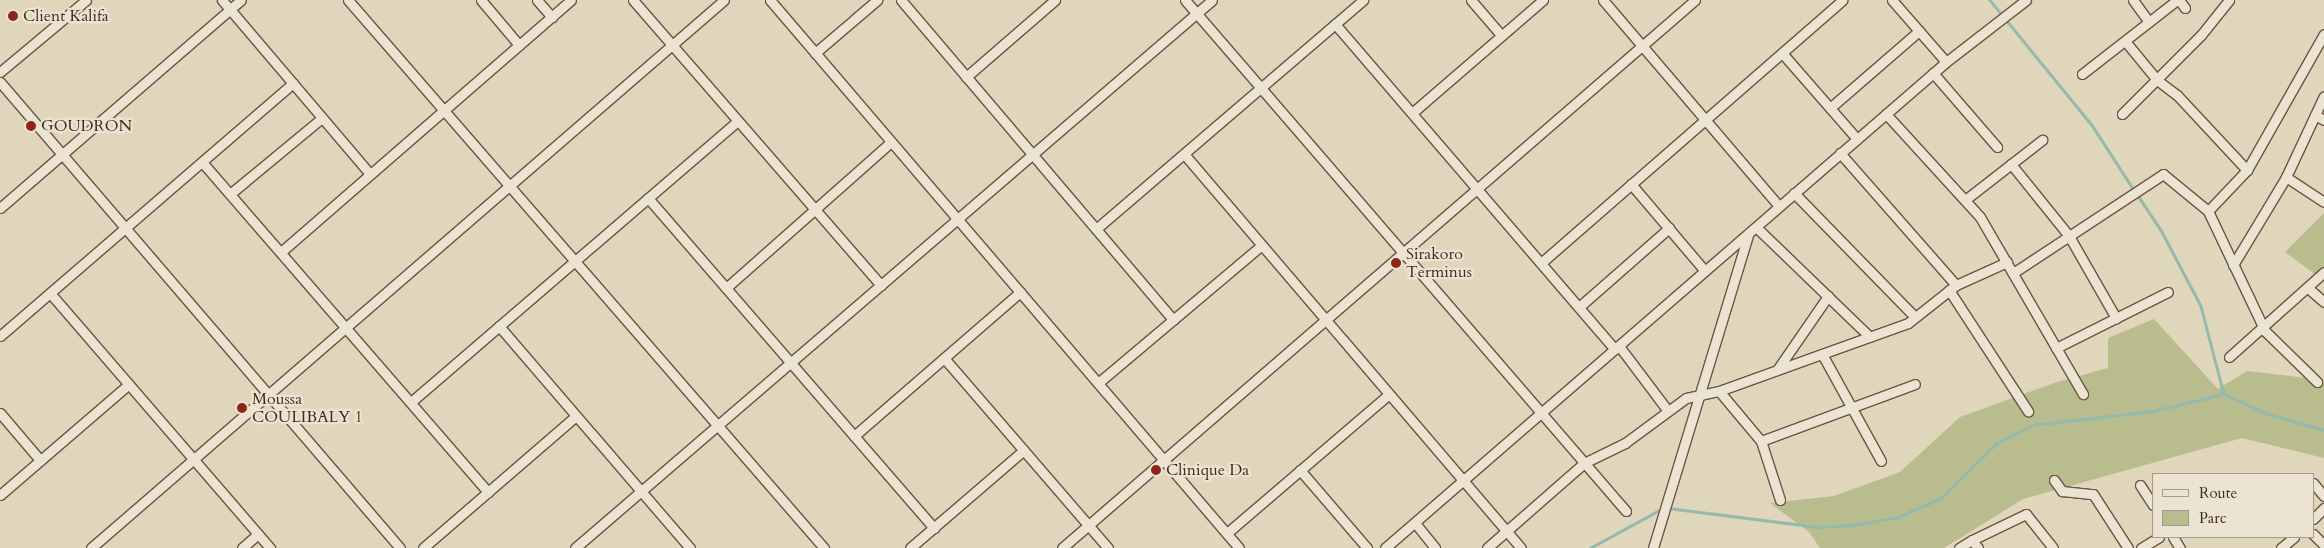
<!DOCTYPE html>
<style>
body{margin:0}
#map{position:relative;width:2324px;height:548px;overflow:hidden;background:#e0d6bb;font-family:Cardo,serif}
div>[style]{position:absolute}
.green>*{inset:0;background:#b9bc8c}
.stream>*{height:2.5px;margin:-1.25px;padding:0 1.25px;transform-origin:1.25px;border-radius:1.25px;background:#94b9ad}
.roads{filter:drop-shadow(1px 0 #6c5443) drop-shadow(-1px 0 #6c5443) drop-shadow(0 1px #6c5443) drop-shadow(0 -1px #6c5443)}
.minor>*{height:9px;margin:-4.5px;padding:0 4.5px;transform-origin:4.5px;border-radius:4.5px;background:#ebe4d3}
.dots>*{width:14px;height:14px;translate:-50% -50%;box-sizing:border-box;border:2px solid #ebe4d3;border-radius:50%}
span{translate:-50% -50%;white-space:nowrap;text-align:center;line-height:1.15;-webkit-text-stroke:4.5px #ebe4d3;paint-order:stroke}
.poi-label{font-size:16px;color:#45291b}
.left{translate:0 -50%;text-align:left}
.legend{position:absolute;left:2152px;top:473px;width:162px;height:65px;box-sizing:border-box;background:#ebe4d3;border:1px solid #a99989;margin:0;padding:6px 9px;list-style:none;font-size:15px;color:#45291b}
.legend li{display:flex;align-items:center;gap:10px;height:25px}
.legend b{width:25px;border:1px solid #a99989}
</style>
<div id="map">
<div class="green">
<i style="clip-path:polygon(2324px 213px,2324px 281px,2285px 252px)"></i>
<i style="clip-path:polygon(2154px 319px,2218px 389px,2247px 371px,2324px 380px,2324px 458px,2242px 438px,2023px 499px,1944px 548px,1820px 548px,1809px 532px,1770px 503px,1834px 496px,1900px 472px,1960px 417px,2057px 382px,2108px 368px,2108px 338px)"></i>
</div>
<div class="stream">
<i style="left:1990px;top:0;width:161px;rotate:50.8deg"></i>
<i style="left:2092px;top:125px;width:77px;rotate:57.1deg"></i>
<i style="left:2137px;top:194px;width:43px;rotate:56.3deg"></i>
<i style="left:2161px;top:230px;width:86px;rotate:62.2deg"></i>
<i style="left:2201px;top:306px;width:91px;rotate:75.4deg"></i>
<i style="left:1668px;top:508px;width:151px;rotate:7.2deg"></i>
<i style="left:1818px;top:527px;width:36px;rotate:-3deg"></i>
<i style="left:1854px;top:525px;width:45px;rotate:-10.3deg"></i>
<i style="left:1898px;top:517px;width:47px;rotate:-23.8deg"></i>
<i style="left:1941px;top:498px;width:78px;rotate:-44.5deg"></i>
<i style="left:1997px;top:443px;width:39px;rotate:-27deg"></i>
<i style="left:2032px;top:425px;width:122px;rotate:-6.6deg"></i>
<i style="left:2153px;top:411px;width:73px;rotate:-13.5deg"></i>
<i style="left:2224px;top:394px;width:48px;rotate:24.4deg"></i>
<i style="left:2268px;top:414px;width:58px;rotate:15.9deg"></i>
<i style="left:1590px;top:548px;width:83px;rotate:-28.7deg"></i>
</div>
<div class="roads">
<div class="minor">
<i style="left:222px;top:0;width:228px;rotate:49.6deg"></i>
<i style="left:348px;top:0;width:726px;rotate:49.02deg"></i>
<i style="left:481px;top:0;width:59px;rotate:49.8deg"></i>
<i style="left:537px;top:0;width:23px;rotate:49deg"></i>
<i style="left:633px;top:0;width:378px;rotate:49deg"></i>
<i style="left:770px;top:0;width:721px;rotate:49.44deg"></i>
<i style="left:901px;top:0;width:420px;rotate:49.6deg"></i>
<i style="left:1185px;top:0;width:675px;rotate:49.21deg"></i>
<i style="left:1471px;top:0;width:46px;rotate:49.4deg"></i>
<i style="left:1603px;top:0;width:271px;rotate:49.5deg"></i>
<i style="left:1892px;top:0;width:82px;rotate:48.9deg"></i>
<i style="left:2133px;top:0;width:27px;rotate:54deg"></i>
<i style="left:2179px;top:0;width:10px;rotate:53deg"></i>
<i style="left:1335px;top:24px;width:429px;rotate:49.3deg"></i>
<i style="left:2125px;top:41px;width:50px;rotate:50.6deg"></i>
<i style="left:2157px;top:80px;width:25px;rotate:37deg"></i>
<i style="left:2177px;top:95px;width:103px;rotate:47deg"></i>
<i style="left:815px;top:53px;width:82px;rotate:-40.5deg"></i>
<i style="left:1782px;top:53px;width:114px;rotate:48.9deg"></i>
<i style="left:0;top:72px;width:112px;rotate:-39.9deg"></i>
<i style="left:1933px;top:73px;width:98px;rotate:49.1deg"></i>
<i style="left:2082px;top:74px;width:120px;rotate:-37.9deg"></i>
<i style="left:966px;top:77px;width:118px;rotate:-40.9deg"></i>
<i style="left:0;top:82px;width:614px;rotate:49.36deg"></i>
<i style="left:1830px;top:108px;width:118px;rotate:-40.9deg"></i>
<i style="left:1412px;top:113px;width:173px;rotate:-40.8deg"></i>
<i style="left:1886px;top:114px;width:139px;rotate:47.6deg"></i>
<i style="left:1980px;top:217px;width:205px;rotate:59.8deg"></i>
<i style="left:2122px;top:114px;width:112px;rotate:-45deg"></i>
<i style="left:2201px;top:35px;width:45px;rotate:-51.3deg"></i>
<i style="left:2315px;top:115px;width:10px;rotate:29deg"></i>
<i style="left:1840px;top:153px;width:176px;rotate:48.7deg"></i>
<i style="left:1184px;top:154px;width:518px;rotate:49.46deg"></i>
<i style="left:202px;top:162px;width:437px;rotate:49.1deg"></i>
<i style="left:2011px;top:164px;width:92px;rotate:51.1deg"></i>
<i style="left:2069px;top:236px;width:95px;rotate:60.2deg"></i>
<i style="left:2286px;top:177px;width:45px;rotate:33.3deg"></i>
<i style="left:1631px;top:184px;width:114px;rotate:49.6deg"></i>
<i style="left:1794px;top:193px;width:172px;rotate:45.7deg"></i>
<i style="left:230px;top:194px;width:119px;rotate:-39.6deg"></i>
<i style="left:648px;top:198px;width:437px;rotate:49.1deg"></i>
<i style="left:1965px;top:200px;width:98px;rotate:-37.9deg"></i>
<i style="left:0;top:208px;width:318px;rotate:-40.8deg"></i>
<i style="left:2208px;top:211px;width:57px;rotate:-46.4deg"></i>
<i style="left:2247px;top:170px;width:156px;rotate:-60.5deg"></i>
<i style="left:1756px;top:227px;width:158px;rotate:44deg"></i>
<i style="left:1096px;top:229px;width:352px;rotate:-40.6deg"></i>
<i style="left:281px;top:252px;width:384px;rotate:-41deg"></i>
<i style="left:1541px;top:263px;width:400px;rotate:-41.1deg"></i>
<i style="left:2233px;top:265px;width:103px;rotate:-58.9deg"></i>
<i style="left:2286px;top:177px;width:89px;rotate:-64.9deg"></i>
<i style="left:2013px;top:273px;width:180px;rotate:-33.4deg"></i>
<i style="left:2163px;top:174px;width:58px;rotate:39.4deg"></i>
<i style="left:2208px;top:211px;width:133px;rotate:64.6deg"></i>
<i style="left:2265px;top:331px;width:73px;rotate:44.4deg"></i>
<i style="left:726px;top:288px;width:220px;rotate:-41.5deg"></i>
<i style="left:2308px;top:288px;width:21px;rotate:41deg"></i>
<i style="left:1949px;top:290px;width:145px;rotate:56.9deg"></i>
<i style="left:50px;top:293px;width:337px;rotate:49.2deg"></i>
<i style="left:1579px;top:307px;width:120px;rotate:-41.3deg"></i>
<i style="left:499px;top:326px;width:293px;rotate:49.3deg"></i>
<i style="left:0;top:336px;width:387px;rotate:-40.8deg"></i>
<i style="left:1619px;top:346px;width:81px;rotate:53deg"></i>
<i style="left:2056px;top:348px;width:125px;rotate:-26.6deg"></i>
<i style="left:1822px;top:354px;width:122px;rotate:61.1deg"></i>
<i style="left:2229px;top:357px;width:127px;rotate:-41.8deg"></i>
<i style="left:944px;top:358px;width:251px;rotate:49.2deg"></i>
<i style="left:1777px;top:370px;width:90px;rotate:-55.4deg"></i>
<i style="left:1098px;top:383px;width:214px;rotate:-40.1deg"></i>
<i style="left:1719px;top:391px;width:65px;rotate:50deg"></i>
<i style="left:1761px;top:441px;width:62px;rotate:72.1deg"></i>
<i style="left:411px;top:402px;width:431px;rotate:-40.7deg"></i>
<i style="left:0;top:413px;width:62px;rotate:49.6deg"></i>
<i style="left:854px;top:436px;width:220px;rotate:-40.9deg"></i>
<i style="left:1761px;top:441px;width:164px;rotate:-20.3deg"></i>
<i style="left:1300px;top:470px;width:103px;rotate:49.3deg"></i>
<i style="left:2054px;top:480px;width:14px;rotate:54deg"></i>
<i style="left:2062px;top:491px;width:31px;rotate:6deg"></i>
<i style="left:2093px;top:494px;width:64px;rotate:57.1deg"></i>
<i style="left:2313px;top:483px;width:17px;rotate:50deg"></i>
<i style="left:2140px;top:485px;width:24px;rotate:57deg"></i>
<i style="left:0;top:495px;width:170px;rotate:-40.7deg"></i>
<i style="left:2313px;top:519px;width:16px;rotate:-45deg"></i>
<i style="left:1415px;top:523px;width:32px;rotate:51deg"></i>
<i style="left:1227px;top:533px;width:213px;rotate:-40.6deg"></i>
<i style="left:2313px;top:534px;width:16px;rotate:45deg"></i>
<i style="left:2173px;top:537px;width:13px;rotate:58deg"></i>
<i style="left:1972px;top:540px;width:60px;rotate:-25.7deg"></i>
<i style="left:2026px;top:514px;width:43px;rotate:51.5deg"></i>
<i style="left:91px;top:548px;width:837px;rotate:-40.88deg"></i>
<i style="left:242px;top:548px;width:21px;rotate:-41deg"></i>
<i style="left:423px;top:548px;width:202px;rotate:-40.8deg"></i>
<i style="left:575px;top:548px;width:840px;rotate:-40.7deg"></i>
<i style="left:910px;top:548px;width:150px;rotate:-40.7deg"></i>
<i style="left:1062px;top:548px;width:837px;rotate:-40.88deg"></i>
<i style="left:1385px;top:548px;width:742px;rotate:-40.9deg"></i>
<i style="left:1946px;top:62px;width:101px;rotate:-37.8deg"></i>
<i style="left:1487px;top:548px;width:129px;rotate:-41.2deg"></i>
<i style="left:1584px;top:463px;width:46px;rotate:-26deg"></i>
<i style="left:1625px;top:443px;width:76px;rotate:-36.4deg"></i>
<i style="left:1686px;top:398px;width:34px;rotate:-12deg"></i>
<i style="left:1719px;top:391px;width:201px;rotate:-19.8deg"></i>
<i style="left:1908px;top:323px;width:61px;rotate:-38.4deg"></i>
<i style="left:1956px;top:285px;width:56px;rotate:-24.3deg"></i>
<i style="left:1653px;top:548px;width:329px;rotate:-73.1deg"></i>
<i style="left:1959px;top:548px;width:15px;rotate:-32deg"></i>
<i style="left:1972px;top:540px;width:10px;rotate:53deg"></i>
<i style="left:2141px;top:548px;width:21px;rotate:-31deg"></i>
<i style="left:2281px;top:548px;width:17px;rotate:-40deg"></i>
</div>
</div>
<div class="dots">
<i style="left:13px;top:16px;background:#8f2418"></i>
<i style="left:31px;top:126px;background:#8f2418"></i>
<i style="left:1396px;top:263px;background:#8f2418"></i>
<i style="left:242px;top:408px;background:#8f2418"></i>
<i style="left:1156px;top:470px;background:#8f2418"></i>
</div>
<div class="poi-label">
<span class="left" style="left:23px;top:16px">Client Kalifa</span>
<span class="left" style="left:41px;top:126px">GOUDRON</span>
<span class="left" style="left:1406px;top:263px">Sirakoro<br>Terminus</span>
<span class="left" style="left:252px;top:408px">Moussa<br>COULIBALY 1</span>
<span class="left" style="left:1166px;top:470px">Clinique Da</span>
</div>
<ul class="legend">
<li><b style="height:6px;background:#ebe4d3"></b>Route</li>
<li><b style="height:14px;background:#b9bc8c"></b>Parc</li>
</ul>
</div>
